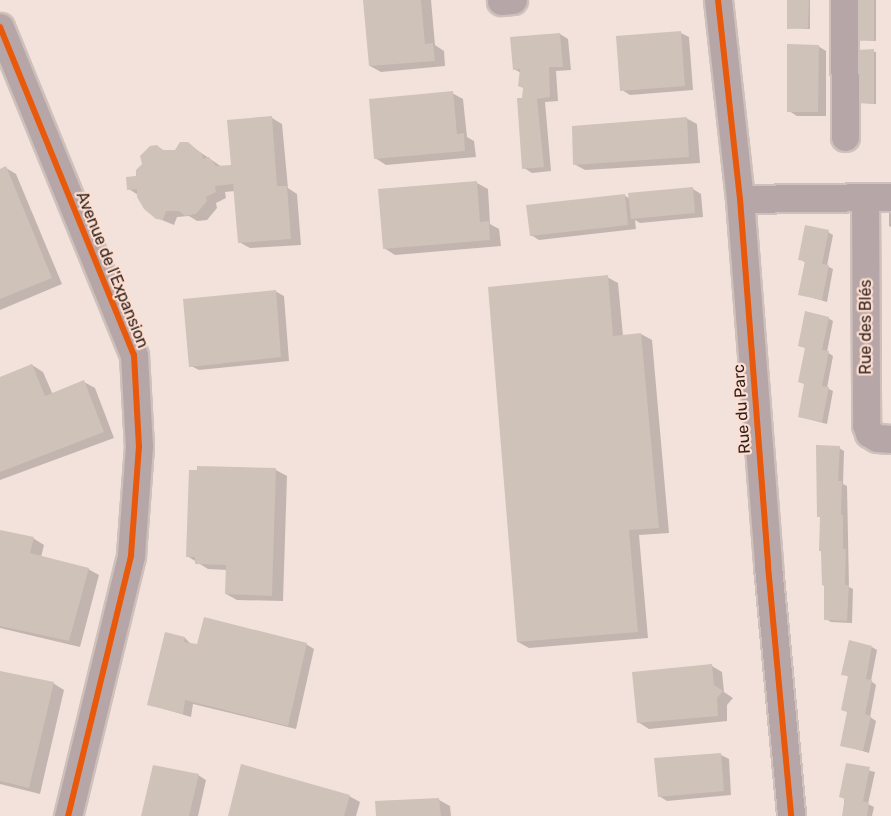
<!DOCTYPE html>
<meta charset="utf-8">
<style>
body{margin:0}
#map{position:relative;width:891px;height:816px;overflow:hidden;background:#f3e2db;font-family:Rubik,sans-serif}
div>[style]{position:absolute}
.shadow>*{inset:0;background:#0003}
.building>*{inset:0;background:#cec2b9}
.roads{filter:drop-shadow(2px 0 #cec0ba) drop-shadow(-2px 0 #cec0ba) drop-shadow(0 2px #cec0ba) drop-shadow(0 -2px #cec0ba)}
.minor>*{height:27px;margin:-13.5px;padding:0 13.5px;transform-origin:13.5px;border-radius:13.5px;background:#b7a6a7}
.cycleway>*{height:6px;margin:-3px;padding:0 3px;transform-origin:3px;border-radius:3px;background:#e8590c}
span{translate:-50% -50%;white-space:nowrap;text-align:center;line-height:1.15;-webkit-text-stroke:4.5px #fdded1;paint-order:stroke}
.street-label{font-size:16px;color:#2f211c}
</style>
<div id="map">
<div class="shadow">
<i style="clip-path:polygon(365px 0,431px 0,435px 45px,444px 51px,445px 66px,381px 72px,370px 66px)"></i>
<i style="clip-path:polygon(789px 0,810px 0,810px 29px,789px 28px)"></i>
<i style="clip-path:polygon(859px 0,876px 0,876px 41px,860px 40px)"></i>
<i style="clip-path:polygon(681px 33px,689px 37px,693px 90px,630px 95px,622px 90px)"></i>
<i style="clip-path:polygon(560px 34px,568px 39px,571px 70px,556px 71px,558px 101px,545px 102px,551px 171px,532px 173px,524px 168px,524px 88px,521px 73px,514px 69px)"></i>
<i style="clip-path:polygon(818px 46px,826px 51px,826px 116px,797px 116px,789px 111px)"></i>
<i style="clip-path:polygon(859px 51px,876px 52px,876px 104px,859px 103px)"></i>
<i style="clip-path:polygon(452px 93px,463px 99px,467px 137px,474px 141px,476px 157px,386px 165px,375px 158px)"></i>
<i style="clip-path:polygon(272px 118px,282px 124px,288px 188px,297px 194px,301px 245px,250px 248px,239px 242px,235px 191px,225px 192px,226px 198px,216px 203px,217px 208px,207px 220px,197px 221px,189px 216px,177px 217px,174px 225px,157px 218px,138px 195px,129px 189px,157px 146px,166px 152px,176px 151px,188px 144px,222px 167px,232px 166px)"></i>
<i style="clip-path:polygon(686px 118px,697px 124px,700px 163px,585px 170px,574px 164px)"></i>
<i style="clip-path:polygon(6px 168px,16px 174px,62px 284px,0 310px,0 170px)"></i>
<i style="clip-path:polygon(477px 183px,488px 189px,490px 224px,499px 229px,501px 246px,395px 255px,384px 248px)"></i>
<i style="clip-path:polygon(693px 189px,701px 194px,703px 217px,640px 223px,635px 220px,636px 229px,539px 240px,531px 235px,624px 195px,630px 199px)"></i>
<i style="clip-path:polygon(889px 213px,891px 213px,891px 227px,889px 226px)"></i>
<i style="clip-path:polygon(828px 232px,833px 235px,827px 266px,833px 269px,827px 302px,800px 294px,806px 263px,800px 259px)"></i>
<i style="clip-path:polygon(607px 277px,618px 283px,623px 336px,641px 334px,652px 340px,669px 533px,639px 535px,648px 638px,529px 648px,518px 642px)"></i>
<i style="clip-path:polygon(275px 291px,284px 296px,289px 361px,199px 370px,191px 366px)"></i>
<i style="clip-path:polygon(828px 318px,833px 321px,827px 352px,833px 356px,827px 388px,833px 391px,827px 424px,800px 417px,806px 384px,805px 348px,800px 345px)"></i>
<i style="clip-path:polygon(32px 365px,43px 372px,53px 395px,84px 382px,95px 388px,114px 438px,0 480px,0 379px)"></i>
<i style="clip-path:polygon(839px 448px,844px 451px,843px 484px,847px 486px,849px 587px,853px 589px,852px 623px,831px 622px,826px 619px)"></i>
<i style="clip-path:polygon(276px 470px,287px 476px,283px 601px,237px 600px,226px 594px,227px 570px,208px 569px,187px 556px)"></i>
<i style="clip-path:polygon(0 532px,33px 538px,44px 545px,41px 557px,88px 569px,99px 575px,80px 647px,0 628px)"></i>
<i style="clip-path:polygon(166px 634px,185px 638px,192px 645px,306px 644px,314px 649px,296px 729px,193px 704px,191px 717px,148px 704px)"></i>
<i style="clip-path:polygon(872px 647px,877px 650px,871px 681px,876px 685px,870px 717px,876px 721px,869px 753px,842px 745px,848px 713px,849px 677px,843px 674px)"></i>
<i style="clip-path:polygon(712px 666px,722px 672px,724px 692px,733px 698px,727px 705px,727px 721px,649px 729px,638px 722px)"></i>
<i style="clip-path:polygon(0 672px,53px 683px,64px 690px,40px 794px,0 784px)"></i>
<i style="clip-path:polygon(721px 755px,729px 759px,731px 795px,667px 801px,659px 796px)"></i>
<i style="clip-path:polygon(847px 765px,875px 772px,868px 804px,874px 807px,872px 816px,843px 816px)"></i>
<i style="clip-path:polygon(198px 775px,206px 780px,198px 816px,143px 816px)"></i>
<i style="clip-path:polygon(349px 796px,360px 802px,356px 816px,229px 816px)"></i>
<i style="clip-path:polygon(439px 800px,450px 806px,451px 816px,378px 816px)"></i>
</div>
<div class="building">
<i style="clip-path:polygon(363px 0,421px 0,425px 44px,433px 43px,435px 61px,369px 66px)"></i>
<i style="clip-path:polygon(787px 0,809px 0,808px 28px,787px 29px)"></i>
<i style="clip-path:polygon(858px 0,874px 0,874px 40px,858px 41px)"></i>
<i style="clip-path:polygon(681px 31px,685px 86px,620px 91px,616px 36px)"></i>
<i style="clip-path:polygon(560px 33px,563px 67px,549px 67px,550px 97px,537px 99px,544px 167px,522px 169px,517px 98px,522px 98px,523px 88px,518px 86px,520px 69px,513px 70px,510px 37px)"></i>
<i style="clip-path:polygon(787px 44px,819px 45px,818px 112px,787px 112px)"></i>
<i style="clip-path:polygon(874px 49px,874px 103px,858px 103px,858px 50px)"></i>
<i style="clip-path:polygon(453px 91px,457px 134px,464px 133px,465px 151px,374px 159px,369px 99px)"></i>
<i style="clip-path:polygon(272px 116px,277px 186px,287px 186px,291px 239px,238px 243px,233px 184px,215px 186px,216px 192px,206px 197px,207px 201px,196px 214px,185px 216px,179px 211px,166px 211px,163px 220px,156px 219px,144px 209px,137px 197px,137px 189px,127px 190px,126px 177px,136px 176px,136px 170px,142px 164px,140px 156px,150px 146px,157px 145px,162px 150px,175px 150px,180px 142px,188px 142px,202px 154px,203px 159px,209px 157px,216px 166px,231px 165px,227px 120px)"></i>
<i style="clip-path:polygon(687px 117px,689px 157px,573px 165px,572px 126px)"></i>
<i style="clip-path:polygon(6px 166px,52px 278px,0 299px,0 169px)"></i>
<i style="clip-path:polygon(477px 181px,480px 222px,489px 221px,490px 240px,383px 249px,378px 189px)"></i>
<i style="clip-path:polygon(693px 187px,695px 213px,631px 219px,628px 193px)"></i>
<i style="clip-path:polygon(625px 194px,628px 225px,530px 236px,526px 205px)"></i>
<i style="clip-path:polygon(805px 225px,829px 230px,822px 264px,829px 265px,822px 300px,798px 295px,805px 261px,798px 260px)"></i>
<i style="clip-path:polygon(608px 275px,613px 336px,641px 333px,659px 528px,629px 530px,638px 632px,517px 642px,488px 287px)"></i>
<i style="clip-path:polygon(276px 290px,281px 357px,189px 367px,183px 299px)"></i>
<i style="clip-path:polygon(805px 311px,829px 317px,822px 350px,829px 351px,822px 386px,829px 387px,822px 422px,798px 417px,804px 384px,798px 382px,805px 348px,798px 346px)"></i>
<i style="clip-path:polygon(32px 364px,45px 396px,84px 380px,104px 432px,0 472px,0 377px)"></i>
<i style="clip-path:polygon(816px 445px,840px 446px,838px 481px,842px 481px,841px 515px,843px 515px,843px 549px,846px 549px,845px 585px,849px 585px,847px 621px,824px 620px,824px 586px,822px 585px,821px 551px,819px 551px,820px 517px,817px 517px)"></i>
<i style="clip-path:polygon(197px 466px,276px 468px,272px 596px,225px 594px,226px 565px,195px 564px,195px 557px,186px 557px,189px 470px,197px 470px)"></i>
<i style="clip-path:polygon(0 530px,34px 537px,30px 553px,89px 568px,69px 641px,0 626px)"></i>
<i style="clip-path:polygon(204px 617px,307px 643px,288px 726px,185px 700px,183px 714px,147px 705px,165px 632px,185px 637px,184px 642px,197px 644px)"></i>
<i style="clip-path:polygon(849px 640px,872px 646px,866px 679px,872px 680px,865px 714px,871px 716px,863px 751px,840px 746px,847px 712px,841px 710px,848px 676px,841px 675px)"></i>
<i style="clip-path:polygon(712px 664px,714px 685px,723px 691px,717px 698px,718px 716px,637px 723px,632px 672px)"></i>
<i style="clip-path:polygon(0 671px,54px 682px,29px 788px,0 781px)"></i>
<i style="clip-path:polygon(721px 753px,724px 791px,658px 797px,654px 758px)"></i>
<i style="clip-path:polygon(846px 763px,870px 767px,863px 801px,869px 803px,867px 816px,842px 816px,845px 799px,839px 797px)"></i>
<i style="clip-path:polygon(241px 764px,350px 795px,344px 816px,228px 816px)"></i>
<i style="clip-path:polygon(153px 765px,199px 774px,189px 816px,141px 816px)"></i>
<i style="clip-path:polygon(439px 798px,441px 816px,376px 816px,375px 801px)"></i>
</div>
<div class="roads">
<div class="minor">
<i style="left:718px;top:0;width:200px;rotate:83.7deg"></i>
<i style="left:740px;top:199px;width:368px;rotate:85.6deg"></i>
<i style="left:768px;top:566px;width:251px;rotate:84.7deg"></i>
<i style="left:844px;top:0;width:137px;rotate:89.6deg"></i>
<i style="left:501px;top:1px;width:12px;rotate:-5deg"></i>
<i style="left:0;top:27px;width:354px;rotate:67.8deg"></i>
<i style="left:134px;top:355px;width:91px;rotate:86.9deg"></i>
<i style="left:139px;top:446px;width:110px;rotate:94.2deg"></i>
<i style="left:131px;top:556px;width:268px;rotate:103.6deg"></i>
<i style="left:865px;top:198px;width:227px;rotate:89.7deg"></i>
<i style="left:866px;top:425px;width:9px;rotate:69deg"></i>
<i style="left:869px;top:433px;width:9px;rotate:32deg"></i>
<i style="left:877px;top:438px;width:14px;rotate:4deg"></i>
<i style="left:740px;top:199px;width:151px;rotate:-0.8deg"></i>
</div>
</div>
<div class="cycleway">
<i style="left:718px;top:0;width:200px;rotate:83.7deg"></i>
<i style="left:740px;top:199px;width:368px;rotate:85.6deg"></i>
<i style="left:768px;top:566px;width:251px;rotate:84.7deg"></i>
<i style="left:0;top:27px;width:354px;rotate:67.8deg"></i>
<i style="left:134px;top:355px;width:91px;rotate:86.9deg"></i>
<i style="left:139px;top:446px;width:110px;rotate:94.2deg"></i>
<i style="left:131px;top:556px;width:268px;rotate:103.6deg"></i>
</div>
<div class="street-label">
<span style="left:112px;top:270px;rotate:68deg">Avenue de l'Expansion</span>
<span style="left:866px;top:327px;rotate:-90deg">Rue des Blés</span>
<span style="left:742px;top:409px;rotate:-94deg">Rue du Parc</span>
</div>
</div>
